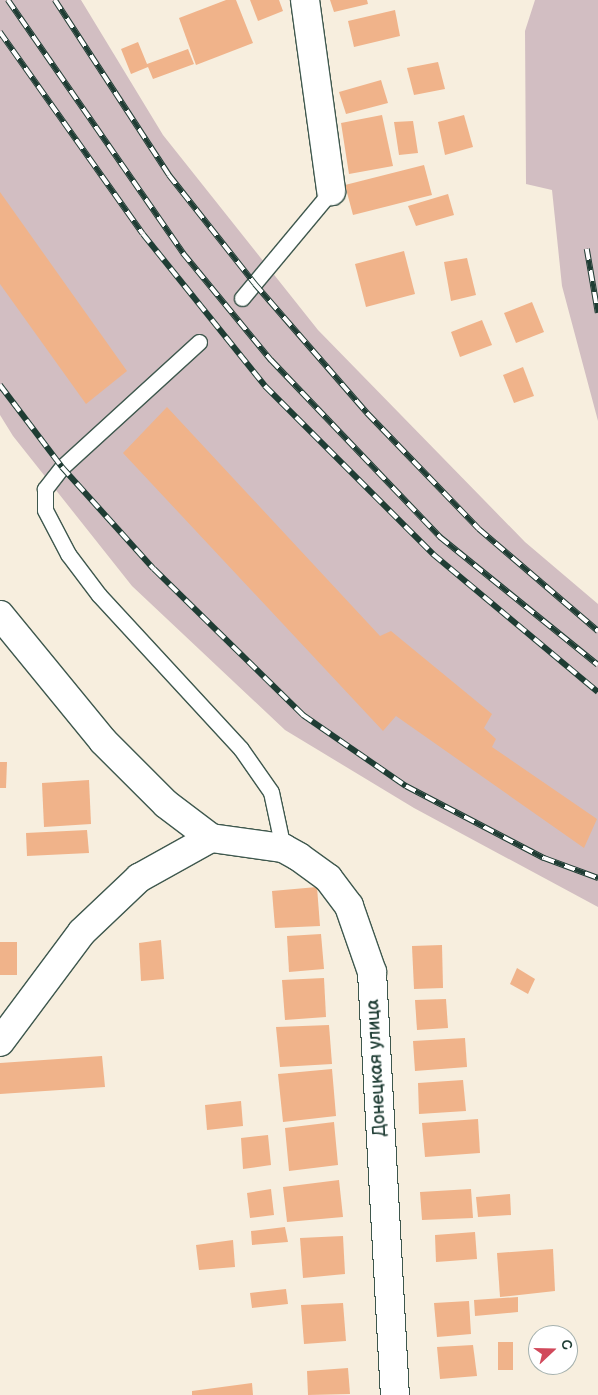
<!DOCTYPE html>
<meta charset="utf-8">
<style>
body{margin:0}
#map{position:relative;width:598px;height:1395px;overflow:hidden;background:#f7eede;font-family:"Balsamiq Sans",sans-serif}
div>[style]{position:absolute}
.industrial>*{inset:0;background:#d2bec2}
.building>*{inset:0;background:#f0b38a}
.roads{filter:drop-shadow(1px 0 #3f584e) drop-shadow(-1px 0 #3f584e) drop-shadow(0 1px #3f584e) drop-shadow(0 -1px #3f584e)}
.lane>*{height:15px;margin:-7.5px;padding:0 7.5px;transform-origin:7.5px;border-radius:7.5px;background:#fff}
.street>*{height:28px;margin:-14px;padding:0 14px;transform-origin:14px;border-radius:14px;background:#fff}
.rail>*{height:5.5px;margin-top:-2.75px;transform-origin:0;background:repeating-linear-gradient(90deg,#fff 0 11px,#1f3d34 0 22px);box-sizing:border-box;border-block:1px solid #1f3d34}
span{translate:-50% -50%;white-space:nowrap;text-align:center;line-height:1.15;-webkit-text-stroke:4px #fff;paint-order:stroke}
.street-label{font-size:18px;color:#1f3d34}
.north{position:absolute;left:528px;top:1325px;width:50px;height:50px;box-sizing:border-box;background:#fff;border:1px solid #a5b1ae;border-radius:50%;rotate:69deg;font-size:14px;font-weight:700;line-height:20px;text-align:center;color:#1f3d34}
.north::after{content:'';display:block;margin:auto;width:18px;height:22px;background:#d1495b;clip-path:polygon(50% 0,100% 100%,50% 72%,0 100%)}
</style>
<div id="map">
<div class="industrial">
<i style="clip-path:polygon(0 0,81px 0,163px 135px,318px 330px,525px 542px,598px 604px,598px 907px,414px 808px,285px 730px,132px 586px,13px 436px,0 415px)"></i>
<i style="clip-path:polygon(535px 0,598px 0,598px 421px,562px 286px,552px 190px,526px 184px,525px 31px)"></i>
</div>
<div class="building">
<i style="clip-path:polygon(226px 0,236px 0,253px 43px,196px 65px,179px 18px)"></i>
<i style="clip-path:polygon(250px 0,279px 0,283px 11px,258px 21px)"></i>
<i style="clip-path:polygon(330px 0,367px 0,368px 4px,334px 12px)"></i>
<i style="clip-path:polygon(395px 10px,400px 36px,354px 47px,348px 21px)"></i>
<i style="clip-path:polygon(138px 42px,147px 64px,188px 49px,194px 64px,153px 79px,148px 67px,131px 74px,121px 49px)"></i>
<i style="clip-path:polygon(438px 62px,445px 89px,414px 95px,407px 68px)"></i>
<i style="clip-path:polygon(381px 80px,388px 103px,346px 114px,339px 92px)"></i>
<i style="clip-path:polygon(382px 115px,393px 166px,349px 174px,341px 123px)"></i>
<i style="clip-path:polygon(464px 115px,473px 147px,445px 155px,438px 122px)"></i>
<i style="clip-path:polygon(413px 121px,418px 153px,399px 155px,394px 122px)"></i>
<i style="clip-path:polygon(424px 165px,432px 195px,353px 215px,345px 185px)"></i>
<i style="clip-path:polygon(0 192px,127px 371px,86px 404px,0 284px)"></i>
<i style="clip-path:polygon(448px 194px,454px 215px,416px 226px,408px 206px)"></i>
<i style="clip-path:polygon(404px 251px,415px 294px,366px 307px,355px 264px)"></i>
<i style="clip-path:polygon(467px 258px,476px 295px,451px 301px,444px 262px)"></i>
<i style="clip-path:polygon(532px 302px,544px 332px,516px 343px,504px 313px)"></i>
<i style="clip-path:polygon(482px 320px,492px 345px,460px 357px,451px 332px)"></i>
<i style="clip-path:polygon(523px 367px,534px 396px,514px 403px,503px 375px)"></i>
<i style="clip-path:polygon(167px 407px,380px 636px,391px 631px,492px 714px,484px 728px,496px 739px,492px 747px,597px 819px,584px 848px,396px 716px,383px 731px,123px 453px)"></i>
<i style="clip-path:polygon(0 762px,7px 762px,6px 788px,0 788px)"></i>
<i style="clip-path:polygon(89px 780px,91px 824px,44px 827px,42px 783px)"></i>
<i style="clip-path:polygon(87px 830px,89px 853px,27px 856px,26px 833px)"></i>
<i style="clip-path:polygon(317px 887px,320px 926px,275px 928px,272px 891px)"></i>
<i style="clip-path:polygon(321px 934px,324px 969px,289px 972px,287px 936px)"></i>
<i style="clip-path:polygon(161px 940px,164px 979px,141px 981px,139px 943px)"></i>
<i style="clip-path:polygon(0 942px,17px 942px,17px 975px,0 975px)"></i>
<i style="clip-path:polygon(442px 945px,443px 988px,414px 989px,412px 946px)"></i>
<i style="clip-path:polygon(517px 968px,535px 979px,528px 994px,510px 984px)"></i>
<i style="clip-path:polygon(324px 978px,326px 1017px,285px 1020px,282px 980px)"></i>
<i style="clip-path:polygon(446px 999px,448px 1028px,417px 1030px,415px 1000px)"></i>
<i style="clip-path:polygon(329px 1025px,332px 1064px,280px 1067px,276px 1027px)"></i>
<i style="clip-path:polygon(465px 1038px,467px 1067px,415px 1071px,413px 1041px)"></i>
<i style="clip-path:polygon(102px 1056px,105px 1087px,0 1094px,0 1063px)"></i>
<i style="clip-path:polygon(332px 1069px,336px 1116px,283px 1122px,278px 1074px)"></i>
<i style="clip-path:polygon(463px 1080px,466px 1111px,419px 1114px,418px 1083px)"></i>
<i style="clip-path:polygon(241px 1101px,243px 1126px,207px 1130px,205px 1105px)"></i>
<i style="clip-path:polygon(478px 1119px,480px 1153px,425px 1157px,422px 1123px)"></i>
<i style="clip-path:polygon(334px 1122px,338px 1165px,289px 1171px,285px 1128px)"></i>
<i style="clip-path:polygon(268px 1135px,271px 1165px,243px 1169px,241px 1138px)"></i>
<i style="clip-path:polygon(339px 1180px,343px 1217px,287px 1222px,283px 1187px)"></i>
<i style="clip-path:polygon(271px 1189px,274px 1215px,250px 1218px,247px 1193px)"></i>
<i style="clip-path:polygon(471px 1189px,473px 1218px,422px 1220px,420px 1192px)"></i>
<i style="clip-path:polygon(510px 1194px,511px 1215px,478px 1217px,476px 1197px)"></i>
<i style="clip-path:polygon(285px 1227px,288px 1242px,252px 1245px,251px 1231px)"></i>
<i style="clip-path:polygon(475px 1232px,477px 1259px,436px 1262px,435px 1235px)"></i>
<i style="clip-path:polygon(343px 1236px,345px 1274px,303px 1278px,300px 1238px)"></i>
<i style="clip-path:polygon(233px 1240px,235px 1267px,199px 1270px,196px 1245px)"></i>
<i style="clip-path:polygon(553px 1249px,555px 1291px,500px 1297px,497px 1253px)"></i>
<i style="clip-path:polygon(286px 1289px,288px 1304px,252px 1308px,250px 1293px)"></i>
<i style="clip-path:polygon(518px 1297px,518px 1312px,475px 1316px,474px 1300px)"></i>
<i style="clip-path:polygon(469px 1301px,471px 1334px,437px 1337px,434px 1303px)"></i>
<i style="clip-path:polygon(343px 1303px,346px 1341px,304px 1344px,301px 1305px)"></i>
<i style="clip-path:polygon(498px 1342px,513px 1342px,513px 1370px,498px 1370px)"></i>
<i style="clip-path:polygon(473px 1345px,477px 1376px,440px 1379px,437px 1347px)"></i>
<i style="clip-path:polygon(348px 1368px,350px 1394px,308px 1395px,307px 1371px)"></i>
<i style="clip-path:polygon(252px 1383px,253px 1395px,192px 1395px,192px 1391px)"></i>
</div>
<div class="roads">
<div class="lane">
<i style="left:242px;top:298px;width:139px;rotate:-50.2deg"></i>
<i style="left:199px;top:342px;width:185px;rotate:137.6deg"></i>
<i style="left:62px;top:467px;width:28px;rotate:128deg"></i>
<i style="left:45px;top:489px;width:21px;rotate:90deg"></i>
<i style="left:45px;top:510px;width:50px;rotate:62.4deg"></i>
<i style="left:68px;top:554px;width:51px;rotate:52.9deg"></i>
<i style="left:99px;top:595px;width:209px;rotate:47.3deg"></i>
<i style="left:241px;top:749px;width:52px;rotate:55.1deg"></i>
<i style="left:271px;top:792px;width:57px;rotate:77.9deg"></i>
</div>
<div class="street">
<i style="left:305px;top:0;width:193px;rotate:82.2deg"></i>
<i style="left:0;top:615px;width:163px;rotate:50.7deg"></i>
<i style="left:103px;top:741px;width:89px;rotate:45deg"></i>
<i style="left:166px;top:804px;width:56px;rotate:37.1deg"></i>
<i style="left:211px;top:838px;width:73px;rotate:7.9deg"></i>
<i style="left:283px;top:848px;width:18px;rotate:29deg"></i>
<i style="left:299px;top:857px;width:36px;rotate:36deg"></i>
<i style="left:328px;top:878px;width:35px;rotate:53deg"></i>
<i style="left:349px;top:906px;width:70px;rotate:70.8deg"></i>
<i style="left:372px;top:972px;width:424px;rotate:86.9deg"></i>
<i style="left:0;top:1042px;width:137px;rotate:-53.3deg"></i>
<i style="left:82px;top:932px;width:79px;rotate:-43.5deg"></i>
<i style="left:139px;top:878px;width:82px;rotate:-29.1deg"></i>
</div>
</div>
<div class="rail">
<i style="left:8px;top:0;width:308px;rotate:55.3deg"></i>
<i style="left:183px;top:253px;width:139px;rotate:50.6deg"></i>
<i style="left:271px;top:360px;width:245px;rotate:46.3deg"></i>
<i style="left:440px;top:537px;width:203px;rotate:39deg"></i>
<i style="left:55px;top:0;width:209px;rotate:56.9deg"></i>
<i style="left:169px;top:175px;width:139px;rotate:51.7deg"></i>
<i style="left:255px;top:284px;width:171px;rotate:49deg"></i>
<i style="left:367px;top:413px;width:161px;rotate:46deg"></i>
<i style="left:479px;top:529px;width:157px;rotate:40.6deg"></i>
<i style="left:0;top:32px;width:247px;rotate:54.7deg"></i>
<i style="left:143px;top:234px;width:195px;rotate:51.2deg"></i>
<i style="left:265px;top:386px;width:238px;rotate:45deg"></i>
<i style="left:433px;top:554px;width:215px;rotate:39.9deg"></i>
<i style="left:587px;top:249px;width:65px;rotate:80.2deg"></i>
<i style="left:0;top:385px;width:103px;rotate:52.9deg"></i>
<i style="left:62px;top:467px;width:137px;rotate:48deg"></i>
<i style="left:154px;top:569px;width:209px;rotate:44.4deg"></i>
<i style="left:303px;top:715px;width:125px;rotate:34.6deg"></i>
<i style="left:406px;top:786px;width:156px;rotate:27.6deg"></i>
<i style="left:544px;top:858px;width:58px;rotate:20.3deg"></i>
</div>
<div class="street-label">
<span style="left:377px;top:1068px;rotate:-93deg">Донецкая улица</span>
</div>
<div class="north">С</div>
</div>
